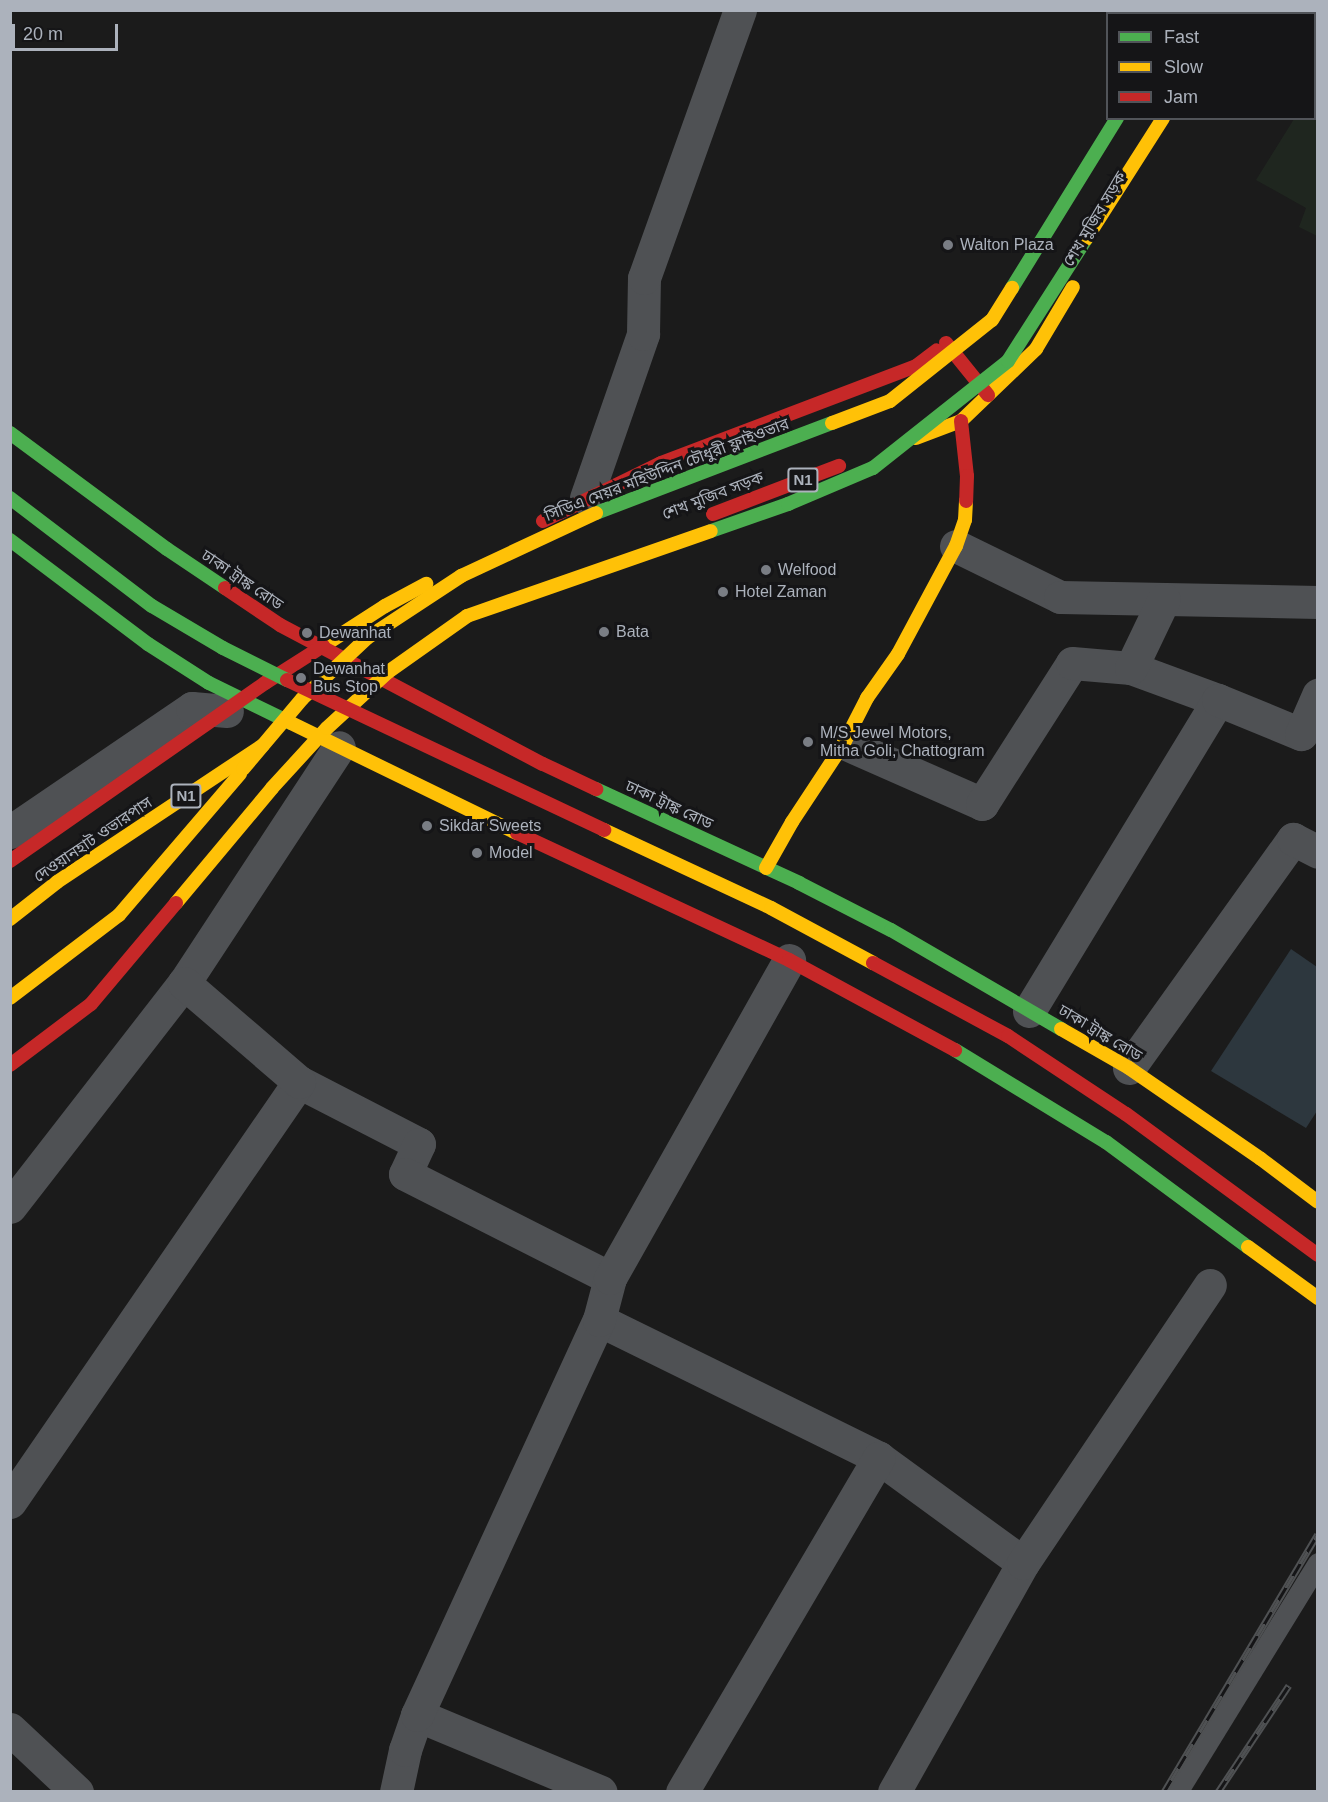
<!DOCTYPE html>
<meta charset="utf-8">
<style>
body{margin:0}
#map{position:relative;width:1328px;height:1802px;overflow:hidden;background:#1b1b1b;font-family:Helvetica,"Noto Sans Bengali",sans-serif}
div>[style]{position:absolute}
.green>*{inset:0;background:#1f261f}
.water>*{inset:0;background:#2d373e}
.lane>*{height:21px;margin:-10.5px;padding:0 10.5px;transform-origin:10.5px;border-radius:10.5px;background:#4f5154}
.street>*{height:33px;margin:-16.5px;padding:0 16.5px;transform-origin:16.5px;border-radius:16.5px;background:#4f5154}
.fast>*{height:14px;margin:-7px;padding:0 7px;transform-origin:7px;border-radius:7px;background:#4caf50}
.slow>*{height:14px;margin:-7px;padding:0 7px;transform-origin:7px;border-radius:7px;background:#ffc107}
.jam>*{height:14px;margin:-7px;padding:0 7px;transform-origin:7px;border-radius:7px;background:#c62828}
.rail>*{height:7px;margin-top:-3.5px;transform-origin:0;background:repeating-linear-gradient(90deg,#151517 0 14px,#4f5153 0 28px);box-sizing:border-box;border-block:2px solid #4f5153}
.fast-bridge>*{height:14px;margin:-7px;padding:0 7px;transform-origin:7px;border-radius:7px;background:#4caf50}
.slow-bridge>*{height:14px;margin:-7px;padding:0 7px;transform-origin:7px;border-radius:7px;background:#ffc107}
.jam-bridge>*{height:14px;margin:-7px;padding:0 7px;transform-origin:7px;border-radius:7px;background:#c62828}
.dots>*{width:16px;height:16px;translate:-50% -50%;box-sizing:border-box;border:3px solid #151517;border-radius:50%}
span{translate:-50% -50%;white-space:nowrap;text-align:center;line-height:1.15;-webkit-text-stroke:6px #151517;paint-order:stroke}
.shield-label span{padding:2px 4px;background:#151517;border:2px solid;border-radius:4px;-webkit-text-stroke-width:0}
.shield-label{font-size:15px;color:#acb2bc;font-weight:700}
.street-label{font-size:16px;color:#acb2bc}
.poi-label{font-size:16px;color:#acb2bc}
.left{translate:0 -50%;text-align:left}
.frame{position:absolute;inset:0;border:12px solid #acb2bc;pointer-events:none}
.legend{position:absolute;left:1106px;top:12px;width:210px;height:108px;box-sizing:border-box;background:#151517;border:2px solid #515459;margin:0;padding:8px 10px;list-style:none;font-size:18px;color:#acb2bc}
.legend li{display:flex;align-items:center;gap:12px;height:30px}
.legend b{width:30px;border:2px solid #515459}
.scale{position:absolute;left:12px;top:24px;width:106px;height:27px;box-sizing:border-box;border:3px solid #acb2bc;border-top:0;padding-left:8px;font-size:18px;line-height:21px;white-space:nowrap;color:#acb2bc;-webkit-text-stroke:4px #151517;paint-order:stroke}
</style>
<div id="map">
<div class="green">
<i style="clip-path:polygon(1297px 11px,1317px 11px,1317px 236px,1299px 227px,1306px 208px,1256px 180px,1294px 119px,1314px 118px,1314px 14px,1295px 13px)"></i>
</div>
<div class="water">
<i style="clip-path:polygon(1291px 949px,1317px 967px,1317px 1111px,1306px 1128px,1211px 1071px)"></i>
</div>
<div class="lane">
<i style="left:1177px;top:1792px;width:269px;rotate:-58.4deg"></i>
</div>
<div class="street">
<i style="left:586px;top:498px;width:174px;rotate:-70.8deg"></i>
<i style="left:643px;top:334px;width:56px;rotate:-89deg"></i>
<i style="left:644px;top:278px;width:285px;rotate:-70.3deg"></i>
<i style="left:956px;top:546px;width:116px;rotate:26.1deg"></i>
<i style="left:1060px;top:597px;width:258px;rotate:1.1deg"></i>
<i style="left:1131px;top:668px;width:93px;rotate:20.2deg"></i>
<i style="left:844px;top:743px;width:151px;rotate:23.8deg"></i>
<i style="left:982px;top:804px;width:167px;rotate:-57.4deg"></i>
<i style="left:1072px;top:663px;width:59px;rotate:4.8deg"></i>
<i style="left:1131px;top:668px;width:76px;rotate:-64.4deg"></i>
<i style="left:10px;top:832px;width:220px;rotate:-34.3deg"></i>
<i style="left:192px;top:708px;width:35px;rotate:5deg"></i>
<i style="left:1029px;top:1011px;width:364px;rotate:-58.7deg"></i>
<i style="left:1218px;top:700px;width:90px;rotate:22.3deg"></i>
<i style="left:1301px;top:734px;width:43px;rotate:-66.4deg"></i>
<i style="left:1129px;top:1068px;width:282px;rotate:-54.4deg"></i>
<i style="left:1293px;top:839px;width:28px;rotate:27deg"></i>
<i style="left:299px;top:1082px;width:135px;rotate:27.3deg"></i>
<i style="left:419px;top:1144px;width:33px;rotate:115deg"></i>
<i style="left:405px;top:1174px;width:230px;rotate:26.9deg"></i>
<i style="left:10px;top:1207px;width:284px;rotate:-52.2deg"></i>
<i style="left:184px;top:983px;width:282px;rotate:-56.7deg"></i>
<i style="left:599px;top:1320px;width:312px;rotate:26.2deg"></i>
<i style="left:879px;top:1458px;width:178px;rotate:36.1deg"></i>
<i style="left:1023px;top:1563px;width:263px;rotate:119.4deg"></i>
<i style="left:10px;top:1502px;width:510px;rotate:-55.47deg"></i>
<i style="left:299px;top:1082px;width:152px;rotate:-139.3deg"></i>
<i style="left:1023px;top:1563px;width:335px;rotate:-56.1deg"></i>
<i style="left:417px;top:1715px;width:199px;rotate:22.7deg"></i>
<i style="left:10px;top:1729px;width:92px;rotate:43.2deg"></i>
<i style="left:396px;top:1792px;width:43px;rotate:-77.9deg"></i>
<i style="left:405px;top:1750px;width:37px;rotate:-71deg"></i>
<i style="left:417px;top:1715px;width:435px;rotate:-65.3deg"></i>
<i style="left:599px;top:1320px;width:43px;rotate:-75.3deg"></i>
<i style="left:610px;top:1278px;width:365px;rotate:-60.6deg"></i>
<i style="left:682px;top:1792px;width:388px;rotate:-59.5deg"></i>
</div>
<div class="fast">
<i style="left:1237px;top:14px;width:4px;rotate:-63deg"></i>
<i style="left:10px;top:433px;width:195px;rotate:36.5deg"></i>
<i style="left:167px;top:549px;width:70px;rotate:33.9deg"></i>
<i style="left:10px;top:540px;width:173px;rotate:37deg"></i>
<i style="left:148px;top:644px;width:72px;rotate:32.6deg"></i>
<i style="left:209px;top:683px;width:91px;rotate:26deg"></i>
<i style="left:596px;top:789px;width:224px;rotate:24.8deg"></i>
<i style="left:799px;top:883px;width:103px;rotate:27.1deg"></i>
<i style="left:891px;top:930px;width:197px;rotate:30.2deg"></i>
<i style="left:955px;top:1050px;width:177px;rotate:31.4deg"></i>
<i style="left:1106px;top:1142px;width:177px;rotate:36.5deg"></i>
</div>
<div class="slow">
<i style="left:916px;top:438px;width:48px;rotate:-20.7deg"></i>
<i style="left:961px;top:421px;width:104px;rotate:-43.8deg"></i>
<i style="left:1036px;top:349px;width:72px;rotate:-59.2deg"></i>
<i style="left:323px;top:646px;width:74px;rotate:-32.8deg"></i>
<i style="left:385px;top:606px;width:47px;rotate:-28.2deg"></i>
<i style="left:291px;top:723px;width:251px;rotate:26deg"></i>
<i style="left:766px;top:868px;width:53px;rotate:-60.5deg"></i>
<i style="left:792px;top:822px;width:95px;rotate:-56.6deg"></i>
<i style="left:844px;top:743px;width:51px;rotate:-62.9deg"></i>
<i style="left:867px;top:698px;width:54px;rotate:-54.8deg"></i>
<i style="left:898px;top:654px;width:123px;rotate:-61.8deg"></i>
<i style="left:956px;top:546px;width:28px;rotate:-71deg"></i>
<i style="left:965px;top:520px;width:19px;rotate:-87deg"></i>
<i style="left:176px;top:903px;width:150px;rotate:-50.1deg"></i>
<i style="left:10px;top:919px;width:60px;rotate:-38.2deg"></i>
<i style="left:57px;top:882px;width:247px;rotate:-33.6deg"></i>
<i style="left:10px;top:998px;width:137px;rotate:-37.3deg"></i>
<i style="left:119px;top:915px;width:186px;rotate:-49.4deg"></i>
<i style="left:1061px;top:1029px;width:78px;rotate:29.8deg"></i>
<i style="left:1129px;top:1068px;width:160px;rotate:34.6deg"></i>
<i style="left:1261px;top:1159px;width:71px;rotate:37deg"></i>
<i style="left:1248px;top:1247px;width:87px;rotate:36.1deg"></i>
</div>
<div class="jam">
<i style="left:1183px;top:14px;width:4px;rotate:-76deg"></i>
<i style="left:946px;top:343px;width:67px;rotate:51.1deg"></i>
<i style="left:961px;top:421px;width:55px;rotate:83.8deg"></i>
<i style="left:967px;top:476px;width:25px;rotate:92deg"></i>
<i style="left:713px;top:514px;width:135px;rotate:-20.9deg"></i>
<i style="left:543px;top:521px;width:131px;rotate:-26.2deg"></i>
<i style="left:661px;top:463px;width:273px;rotate:-20.8deg"></i>
<i style="left:916px;top:366px;width:26px;rotate:-37deg"></i>
<i style="left:225px;top:588px;width:66px;rotate:33.9deg"></i>
<i style="left:280px;top:625px;width:297px;rotate:27.9deg"></i>
<i style="left:543px;top:764px;width:59px;rotate:25.3deg"></i>
<i style="left:517px;top:833px;width:300px;rotate:25deg"></i>
<i style="left:789px;top:960px;width:189px;rotate:28.5deg"></i>
<i style="left:10px;top:861px;width:311px;rotate:-34.9deg"></i>
<i style="left:265px;top:683px;width:69px;rotate:-32.5deg"></i>
<i style="left:10px;top:1065px;width:101px;rotate:-37deg"></i>
<i style="left:91px;top:1004px;width:132px;rotate:-49.9deg"></i>
</div>
<div class="rail">
<i style="left:1164px;top:1792px;width:300px;rotate:-59.2deg"></i>
<i style="left:1218px;top:1792px;width:128px;rotate:-56.4deg"></i>
</div>
<div class="fast-bridge">
<i style="left:1012px;top:288px;width:200px;rotate:-58.3deg"></i>
<i style="left:10px;top:498px;width:178px;rotate:37.3deg"></i>
<i style="left:152px;top:606px;width:82px;rotate:30.6deg"></i>
<i style="left:223px;top:648px;width:72px;rotate:26.6deg"></i>
<i style="left:596px;top:513px;width:253px;rotate:-20.9deg"></i>
<i style="left:711px;top:531px;width:82px;rotate:-19.3deg"></i>
<i style="left:788px;top:504px;width:92px;rotate:-23deg"></i>
<i style="left:873px;top:468px;width:172px;rotate:-38.4deg"></i>
<i style="left:1008px;top:361px;width:145px;rotate:-57.4deg"></i>
</div>
<div class="slow-bridge">
<i style="left:1086px;top:239px;width:143px;rotate:-57.5deg"></i>
<i style="left:832px;top:423px;width:62px;rotate:-20.8deg"></i>
<i style="left:890px;top:401px;width:130px;rotate:-38.5deg"></i>
<i style="left:992px;top:320px;width:38px;rotate:-58deg"></i>
<i style="left:243px;top:769px;width:92px;rotate:-49.9deg"></i>
<i style="left:302px;top:699px;width:89px;rotate:-43.2deg"></i>
<i style="left:367px;top:638px;width:113px;rotate:-33.4deg"></i>
<i style="left:461px;top:576px;width:149px;rotate:-25deg"></i>
<i style="left:272px;top:788px;width:81px;rotate:-47.5deg"></i>
<i style="left:327px;top:728px;width:83px;rotate:-42.6deg"></i>
<i style="left:388px;top:672px;width:97px;rotate:-35.3deg"></i>
<i style="left:467px;top:616px;width:258px;rotate:-19.2deg"></i>
<i style="left:604px;top:830px;width:184px;rotate:25deg"></i>
<i style="left:771px;top:908px;width:116px;rotate:28.3deg"></i>
</div>
<div class="jam-bridge">
<i style="left:287px;top:680px;width:351px;rotate:25.3deg"></i>
<i style="left:873px;top:963px;width:153px;rotate:28.4deg"></i>
<i style="left:1008px;top:1036px;width:141px;rotate:33.5deg"></i>
<i style="left:1126px;top:1114px;width:238px;rotate:36.3deg"></i>
</div>
<div class="dots">
<i style="left:948px;top:245px;background:#797d84"></i>
<i style="left:766px;top:570px;background:#797d84"></i>
<i style="left:723px;top:592px;background:#797d84"></i>
<i style="left:604px;top:632px;background:#797d84"></i>
<i style="left:307px;top:633px;background:#797d84"></i>
<i style="left:301px;top:678px;background:#797d84"></i>
<i style="left:808px;top:742px;background:#797d84"></i>
<i style="left:427px;top:826px;background:#797d84"></i>
<i style="left:477px;top:853px;background:#797d84"></i>
</div>
<div class="shield-label">
<span style="left:803px;top:480px">N1</span>
<span style="left:186px;top:796px">N1</span>
</div>
<div class="street-label">
<span style="left:1095px;top:219px;rotate:-59deg">শেখ মুজিব সড়ক</span>
<span style="left:667px;top:470px;rotate:-21deg">সিডিএ মেয়র মহিউদ্দিন চৌধুরী ফ্লাইওভার</span>
<span style="left:713px;top:496px;rotate:-21deg">শেখ মুজিব সড়ক</span>
<span style="left:242px;top:580px;rotate:34deg">ঢাকা ট্রাঙ্ক রোড</span>
<span style="left:669px;top:805px;rotate:25deg">ঢাকা ট্রাঙ্ক রোড</span>
<span style="left:93px;top:840px;rotate:-34deg">দেওয়ানহাট ওভারপাস</span>
<span style="left:1100px;top:1033px;rotate:31deg">ঢাকা ট্রাঙ্ক রোড</span>
</div>
<div class="poi-label">
<span class="left" style="left:960px;top:245px">Walton Plaza</span>
<span class="left" style="left:778px;top:570px">Welfood</span>
<span class="left" style="left:735px;top:592px">Hotel Zaman</span>
<span class="left" style="left:616px;top:632px">Bata</span>
<span class="left" style="left:319px;top:633px">Dewanhat</span>
<span class="left" style="left:313px;top:678px">Dewanhat<br>Bus Stop</span>
<span class="left" style="left:820px;top:742px">M/S Jewel Motors,<br>Mitha Goli, Chattogram</span>
<span class="left" style="left:439px;top:826px">Sikdar Sweets</span>
<span class="left" style="left:489px;top:853px">Model</span>
</div>
<div class="frame"></div>
<ul class="legend">
<li><b style="height:8px;background:#4caf50"></b>Fast</li>
<li><b style="height:8px;background:#ffc107"></b>Slow</li>
<li><b style="height:8px;background:#c62828"></b>Jam</li>
</ul>
<div class="scale">20 m</div>
</div>
